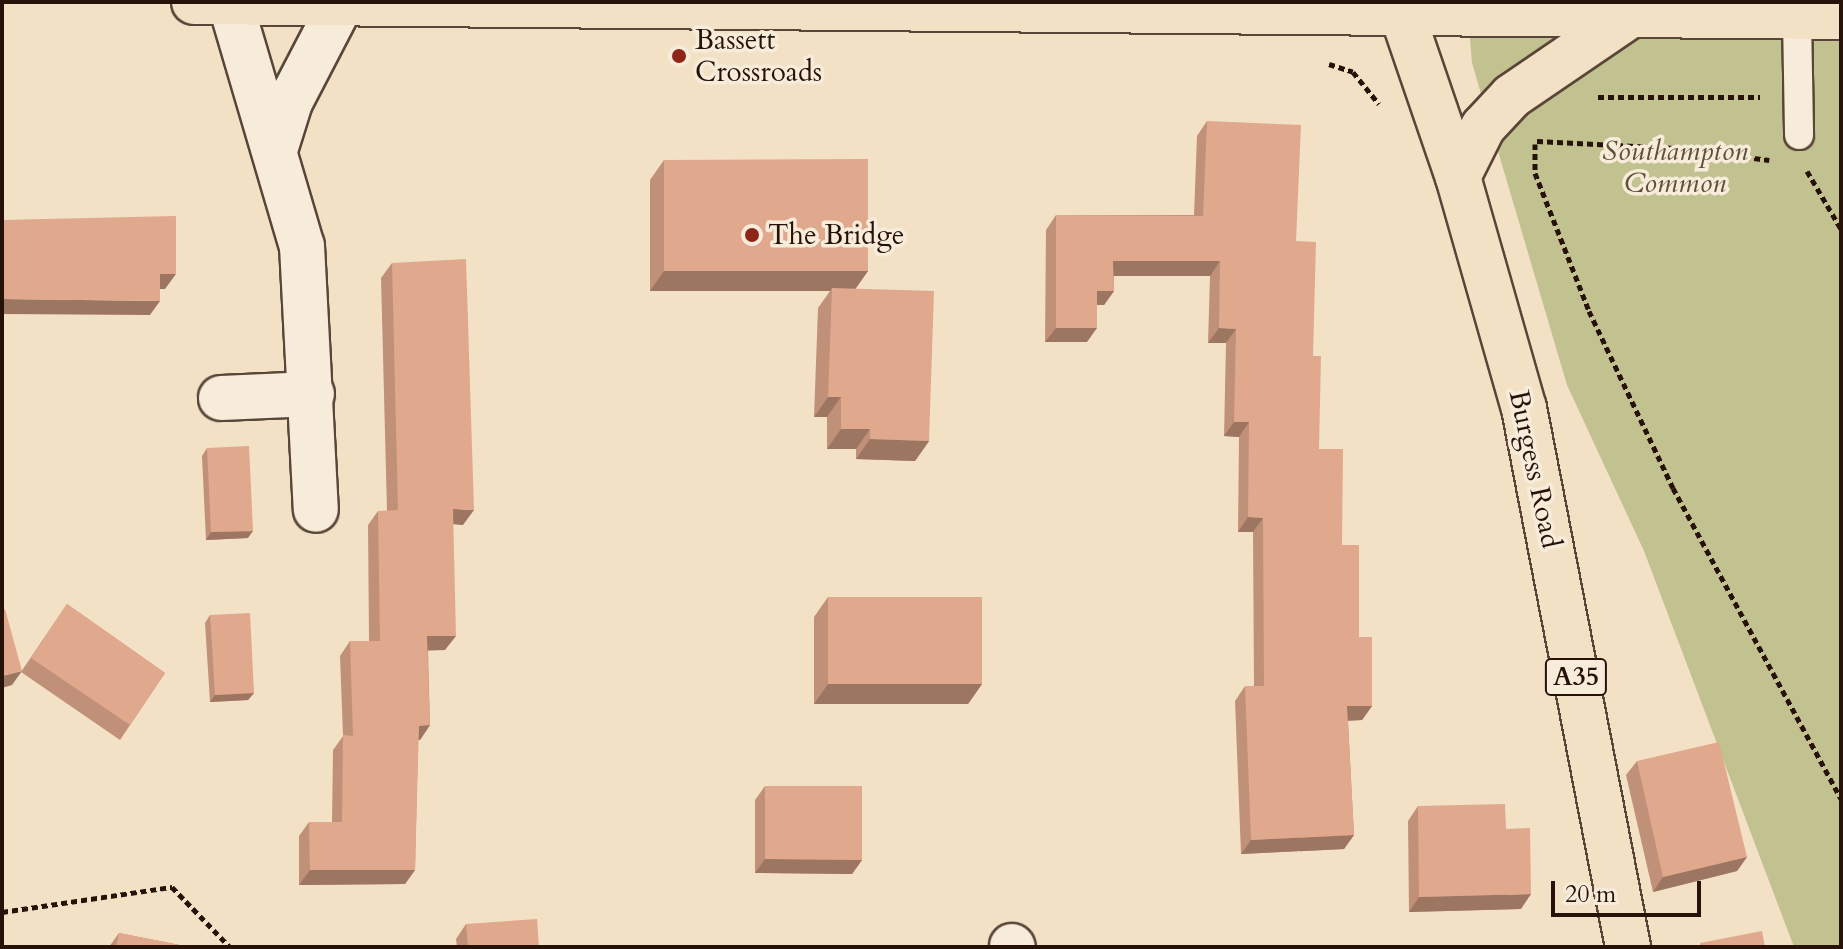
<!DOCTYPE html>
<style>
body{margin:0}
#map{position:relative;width:1843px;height:949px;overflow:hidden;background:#f3e1c6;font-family:Cardo,serif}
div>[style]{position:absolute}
.green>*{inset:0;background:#c2c190}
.path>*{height:5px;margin-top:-2.5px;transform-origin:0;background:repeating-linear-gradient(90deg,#271209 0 6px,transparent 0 10px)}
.roads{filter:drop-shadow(2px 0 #5a4638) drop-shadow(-2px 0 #5a4638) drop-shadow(0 2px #5a4638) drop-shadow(0 -2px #5a4638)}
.service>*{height:28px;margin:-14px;padding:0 14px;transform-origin:14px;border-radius:14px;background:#f7ecda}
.minor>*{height:44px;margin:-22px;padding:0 22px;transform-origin:22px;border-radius:22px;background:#f7ecda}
.primary>*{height:44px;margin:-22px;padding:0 22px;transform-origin:22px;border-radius:22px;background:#f3e1c6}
.wall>*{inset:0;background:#c19078}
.shaded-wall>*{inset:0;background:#9d7662}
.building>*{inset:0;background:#e0a88c}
.dots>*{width:22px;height:22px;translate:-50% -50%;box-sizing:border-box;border:4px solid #f7ecda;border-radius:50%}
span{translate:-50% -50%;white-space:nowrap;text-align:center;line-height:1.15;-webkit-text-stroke:7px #f7ecda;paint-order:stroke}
.shield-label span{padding:2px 6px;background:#f7ecda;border:2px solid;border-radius:6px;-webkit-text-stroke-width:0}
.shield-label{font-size:26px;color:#271209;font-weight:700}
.poi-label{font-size:28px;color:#271209}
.left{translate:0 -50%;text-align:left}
.park-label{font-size:28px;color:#5d4f38;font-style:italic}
.street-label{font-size:28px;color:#271209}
.frame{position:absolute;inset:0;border:4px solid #271209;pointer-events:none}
.scale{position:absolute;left:1551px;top:881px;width:150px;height:36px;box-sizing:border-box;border:4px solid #271209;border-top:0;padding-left:10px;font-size:24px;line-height:28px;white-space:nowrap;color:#271209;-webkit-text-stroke:6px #f7ecda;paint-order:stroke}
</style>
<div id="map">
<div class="green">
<i style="clip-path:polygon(1467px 2px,1841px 2px,1841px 947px,1794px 947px,1644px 551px,1567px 385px,1472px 63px)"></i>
</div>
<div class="path">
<i style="left:1329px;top:64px;width:25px;rotate:18deg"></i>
<i style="left:1353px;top:72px;width:41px;rotate:50.9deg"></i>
<i style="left:1598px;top:97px;width:162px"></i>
<i style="left:1537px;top:141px;width:138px;rotate:2.9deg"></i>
<i style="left:1675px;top:148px;width:95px;rotate:7.3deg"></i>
<i style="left:1535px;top:144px;width:29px;rotate:90deg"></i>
<i style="left:1535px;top:173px;width:148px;rotate:68.6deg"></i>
<i style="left:1589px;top:311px;width:196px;rotate:64.6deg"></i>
<i style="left:1673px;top:488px;width:353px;rotate:61.6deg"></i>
<i style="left:1807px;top:171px;width:67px;rotate:59.6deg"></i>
<i style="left:2px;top:912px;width:172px;rotate:-8.4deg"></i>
<i style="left:172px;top:887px;width:83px;rotate:46deg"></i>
</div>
<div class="roads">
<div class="service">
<i style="left:1797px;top:17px;width:118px;rotate:89deg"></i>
</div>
<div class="minor">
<i style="left:230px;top:2px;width:254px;rotate:73.6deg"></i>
<i style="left:302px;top:246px;width:264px;rotate:87deg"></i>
<i style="left:276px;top:147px;width:47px;rotate:-72.7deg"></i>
<i style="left:290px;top:102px;width:110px;rotate:-62.5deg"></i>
<i style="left:221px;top:398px;width:91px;rotate:-2.5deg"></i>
<i style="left:1012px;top:946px;width:1px;rotate:45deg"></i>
</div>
<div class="primary">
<i style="left:194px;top:2px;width:1647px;rotate:0.52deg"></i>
<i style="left:1398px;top:2px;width:185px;rotate:71.1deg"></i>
<i style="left:1458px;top:177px;width:240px;rotate:74.1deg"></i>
<i style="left:1524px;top:408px;width:549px;rotate:79.08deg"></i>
<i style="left:1458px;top:177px;width:56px;rotate:-63.4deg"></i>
<i style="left:1483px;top:127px;width:42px;rotate:-46.9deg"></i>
<i style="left:1512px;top:96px;width:140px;rotate:-34.3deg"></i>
</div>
</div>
<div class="wall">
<i style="clip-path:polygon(1207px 121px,1296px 241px,1313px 356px,1319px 449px,1342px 545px,1372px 706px,1362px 720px,1348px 721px,1354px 835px,1344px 849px,1241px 854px,1235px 701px,1245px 686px,1254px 686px,1253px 532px,1238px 532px,1239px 437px,1224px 436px,1226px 343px,1208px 343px,1210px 276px,1114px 276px,1114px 291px,1104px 305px,1097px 305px,1087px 342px,1045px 342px,1046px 230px,1056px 215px,1194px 215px,1197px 136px)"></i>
<i style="clip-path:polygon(664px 160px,868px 271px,855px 289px,929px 441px,915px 461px,856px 459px,856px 449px,827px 449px,827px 417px,814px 417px,818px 308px,830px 291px,650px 291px,650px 180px)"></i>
<i style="clip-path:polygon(392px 263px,463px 525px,453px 524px,445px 650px,428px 650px,430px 725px,420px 740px,418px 740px,415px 870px,405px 884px,299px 885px,299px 836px,309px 822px,332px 822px,333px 750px,343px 736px,340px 656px,350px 641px,369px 641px,368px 525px,378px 511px,387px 511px,381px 278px)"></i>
<i style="clip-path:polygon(207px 448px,248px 538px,206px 540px,202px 456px)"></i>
<i style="clip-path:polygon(828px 597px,982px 684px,968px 704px,814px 704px,814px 617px)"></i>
<i style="clip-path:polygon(67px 604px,165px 673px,120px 740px,21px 672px)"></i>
<i style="clip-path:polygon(210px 615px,254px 693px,248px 700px,210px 702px,205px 623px)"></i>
<i style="clip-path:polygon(1637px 761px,1747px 857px,1737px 871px,1653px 892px,1626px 775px)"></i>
<i style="clip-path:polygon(765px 786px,862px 860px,852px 874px,755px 873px,755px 800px)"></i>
<i style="clip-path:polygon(1418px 806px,1521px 909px,1409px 912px,1408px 821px)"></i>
<i style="clip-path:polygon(466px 924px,539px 947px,457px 947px,456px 939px)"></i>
<i style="clip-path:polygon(119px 933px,190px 947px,109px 947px)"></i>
</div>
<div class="shaded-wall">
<i style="clip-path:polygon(1113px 261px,1220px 261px,1210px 276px,1103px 276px)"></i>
<i style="clip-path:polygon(664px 271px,868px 271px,854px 291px,832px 288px,830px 291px,650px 291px)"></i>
<i style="clip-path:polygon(160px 274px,176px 274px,165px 289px,150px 289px)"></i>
<i style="clip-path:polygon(1097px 291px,1114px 291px,1104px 305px,1087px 305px)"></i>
<i style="clip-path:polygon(4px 299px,160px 301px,150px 315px,2px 314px,2px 302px)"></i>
<i style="clip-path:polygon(1056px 328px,1097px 328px,1087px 342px,1045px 342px)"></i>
<i style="clip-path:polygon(1219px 328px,1236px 329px,1226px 343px,1208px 343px)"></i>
<i style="clip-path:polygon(828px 397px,841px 397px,827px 417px,814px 417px)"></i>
<i style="clip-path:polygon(1234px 422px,1249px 422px,1239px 437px,1224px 436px)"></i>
<i style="clip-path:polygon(841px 429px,870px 429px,856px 449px,827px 449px)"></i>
<i style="clip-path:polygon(870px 439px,929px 441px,915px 461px,856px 459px)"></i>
<i style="clip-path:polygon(453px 509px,474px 510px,463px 525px,442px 523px)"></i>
<i style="clip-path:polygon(1248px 517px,1263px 518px,1253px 532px,1238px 532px)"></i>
<i style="clip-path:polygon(253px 531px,248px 538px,206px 540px,211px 532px)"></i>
<i style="clip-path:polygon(427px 636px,456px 636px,445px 650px,417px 651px)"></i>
<i style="clip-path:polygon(22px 671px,12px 685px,2px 688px,2px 676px)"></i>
<i style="clip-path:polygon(828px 684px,982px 684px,968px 704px,814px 704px)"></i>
<i style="clip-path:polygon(254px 693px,248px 700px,210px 702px,215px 695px)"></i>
<i style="clip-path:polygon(1347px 706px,1372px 706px,1362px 720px,1337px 721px)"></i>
<i style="clip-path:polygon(430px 725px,420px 740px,408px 740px,419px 726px)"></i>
<i style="clip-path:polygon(1354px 835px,1344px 849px,1241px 854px,1251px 840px)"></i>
<i style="clip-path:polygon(1747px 857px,1737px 871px,1653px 892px,1663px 877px)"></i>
<i style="clip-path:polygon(765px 859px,862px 860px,852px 874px,755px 873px)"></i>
<i style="clip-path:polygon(310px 870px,415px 870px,405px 884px,299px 885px)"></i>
<i style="clip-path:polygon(1531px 894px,1521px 909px,1409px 912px,1419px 897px)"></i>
</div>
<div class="building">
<i style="clip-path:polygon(1207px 121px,1301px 125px,1296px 241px,1316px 242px,1313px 356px,1321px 356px,1319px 449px,1343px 449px,1342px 545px,1359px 545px,1359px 637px,1372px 637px,1372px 706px,1347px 706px,1354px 835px,1251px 840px,1245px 686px,1264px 686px,1263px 518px,1248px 517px,1249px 422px,1234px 422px,1236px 329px,1219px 328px,1220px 261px,1113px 261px,1114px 291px,1097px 291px,1097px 328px,1056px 328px,1056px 215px,1203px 216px)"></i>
<i style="clip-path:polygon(868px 159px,868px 271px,664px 271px,664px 160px)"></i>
<i style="clip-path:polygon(176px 216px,176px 274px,160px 274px,160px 301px,4px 299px,3px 308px,2px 308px,2px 220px)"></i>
<i style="clip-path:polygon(466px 259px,474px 510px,453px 509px,456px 636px,427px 636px,430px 725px,419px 726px,415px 870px,310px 870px,309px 822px,342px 822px,343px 735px,353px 736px,350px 641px,380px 641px,378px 511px,398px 510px,392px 263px)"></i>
<i style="clip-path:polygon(832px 288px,934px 291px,929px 441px,870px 439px,870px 429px,841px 429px,841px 397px,828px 397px)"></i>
<i style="clip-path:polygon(249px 446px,253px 531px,211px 532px,207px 448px)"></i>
<i style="clip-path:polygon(828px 597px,982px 597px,982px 684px,828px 684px)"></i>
<i style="clip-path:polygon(67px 604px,165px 673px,130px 725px,31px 658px)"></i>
<i style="clip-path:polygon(5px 609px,22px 671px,2px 676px,2px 610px)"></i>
<i style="clip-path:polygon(250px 613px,254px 693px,215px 695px,210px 615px)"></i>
<i style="clip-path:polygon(1719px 742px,1747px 857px,1663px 877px,1637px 761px)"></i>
<i style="clip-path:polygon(765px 786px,862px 786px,862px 860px,765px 859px)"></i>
<i style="clip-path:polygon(1505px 804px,1506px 829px,1530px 828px,1531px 894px,1419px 897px,1418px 806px)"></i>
<i style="clip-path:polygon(537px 919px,539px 947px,468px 947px,466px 924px)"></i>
<i style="clip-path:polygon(1762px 931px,1765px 947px,1700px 947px,1700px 943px)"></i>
<i style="clip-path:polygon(119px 933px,190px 947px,116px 947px)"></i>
</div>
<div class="dots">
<i style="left:679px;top:56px;background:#8f2418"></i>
<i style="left:752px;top:235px;background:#8f2418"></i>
</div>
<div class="shield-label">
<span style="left:1576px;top:677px">A35</span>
</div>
<div class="poi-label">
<span class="left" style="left:695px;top:56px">Bassett<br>Crossroads</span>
<span class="left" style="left:768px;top:235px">The Bridge</span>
</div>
<div class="park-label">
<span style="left:1675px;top:167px">Southampton<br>Common</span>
</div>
<div class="street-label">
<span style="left:1535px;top:469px;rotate:78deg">Burgess Road</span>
</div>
<div class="frame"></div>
<div class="scale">20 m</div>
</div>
